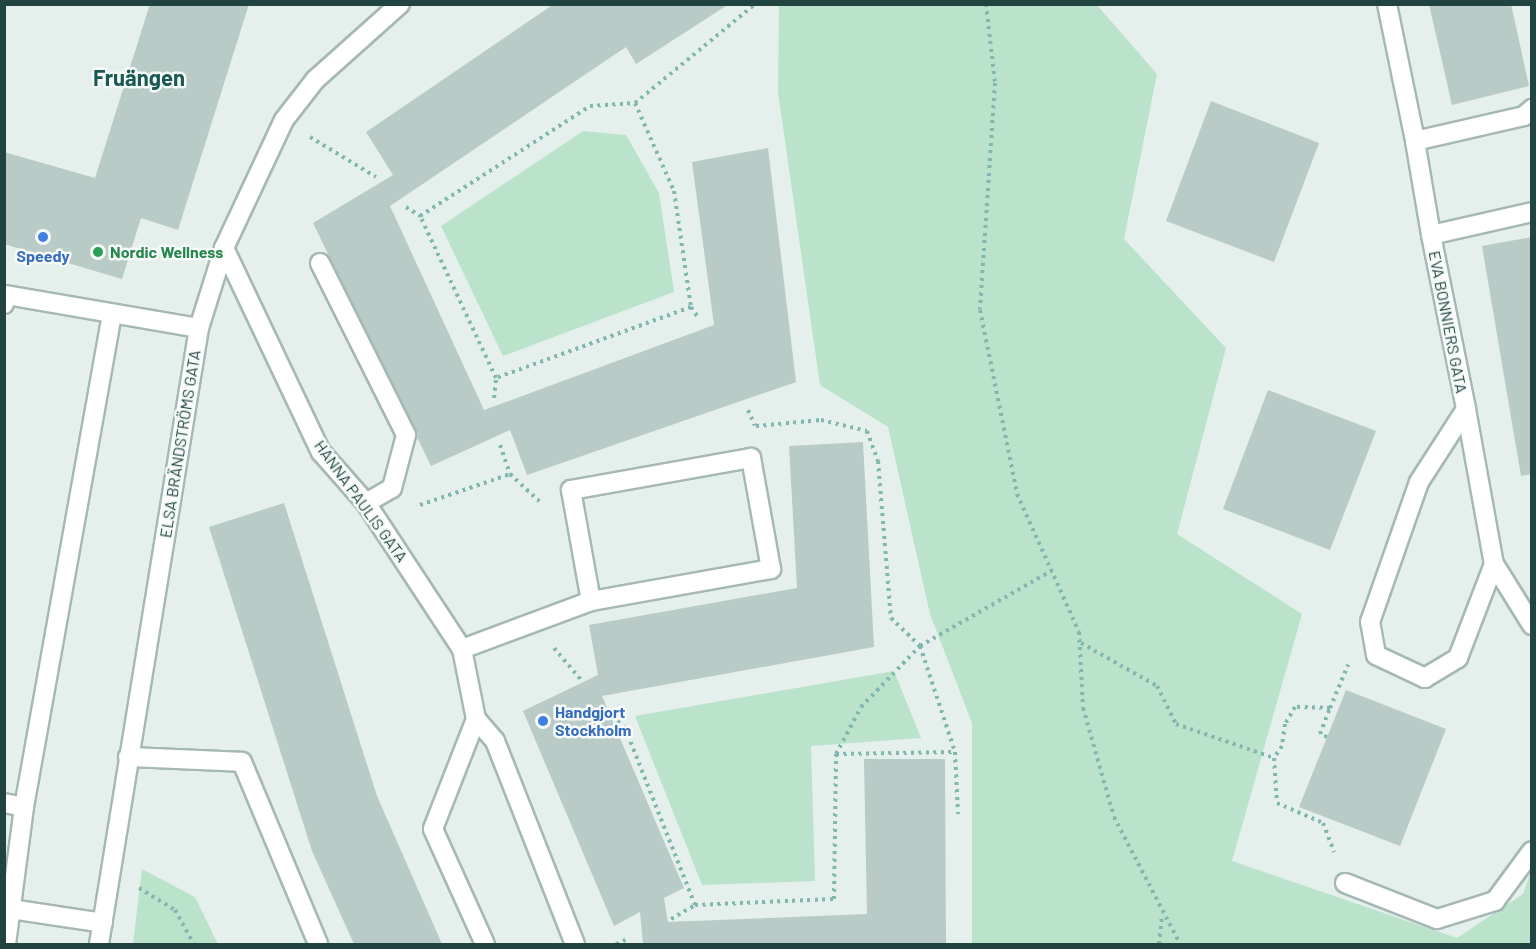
<!DOCTYPE html>
<meta charset="utf-8">
<style>
body{margin:0}
#map{position:relative;width:1536px;height:949px;overflow:hidden;background:#e5efec;font-family:Barlow,sans-serif}
div>[style]{position:absolute}
.green>*{inset:0;background:#bbe3cc}
.building>*{inset:0;background:#b9cbc6}
.path>*{height:4px;margin-top:-2px;transform-origin:0;background:repeating-linear-gradient(90deg,#81b7ae 0 3px,transparent 0 7.5px)}
.roads{filter:drop-shadow(2px 0 #a6b8b5) drop-shadow(-2px 0 #a6b8b5) drop-shadow(0 2px #a6b8b5) drop-shadow(0 -2px #a6b8b5)}
.minor>*{height:18px;margin:-9px;padding:0 9px;transform-origin:9px;border-radius:9px;background:#fff}
.dots>*{width:16px;height:16px;translate:-50% -50%;box-sizing:border-box;border:3px solid #f6fbf9;border-radius:50%}
span{translate:-50% -50%;white-space:nowrap;text-align:center;line-height:1.15;-webkit-text-stroke:5px #f6fbf9;paint-order:stroke}
.leisure-label{font-size:16px;color:#27864d;font-weight:700}
.left{translate:0 -50%;text-align:left}
.shop-label{font-size:16px;color:#366cbe;font-weight:700}
.street-label{font-size:16px;color:#214440}
.district-label{font-size:22px;color:#1a5953;font-weight:700}
.frame{position:absolute;inset:0;border:6px solid #214440;pointer-events:none}
</style>
<div id="map">
<div class="green">
<i style="clip-path:polygon(779px 5px,1097px 5px,1157px 74px,1124px 239px,1226px 348px,1177px 534px,1302px 614px,1232px 861px,1457px 938px,1523px 894px,1531px 871px,1531px 944px,972px 944px,972px 723px,930px 614px,888px 427px,820px 385px,778px 92px)"></i>
<i style="clip-path:polygon(583px 131px,626px 135px,659px 193px,674px 292px,503px 356px,441px 226px)"></i>
<i style="clip-path:polygon(894px 671px,921px 738px,811px 746px,815px 881px,702px 885px,635px 716px)"></i>
<i style="clip-path:polygon(142px 869px,195px 897px,218px 944px,133px 944px)"></i>
</div>
<div class="building">
<i style="clip-path:polygon(150px 4px,249px 4px,178px 230px,141px 218px,122px 279px,4px 244px,4px 152px,95px 178px)"></i>
<i style="clip-path:polygon(554px 4px,729px 4px,636px 64px,626px 47px,390px 206px,484px 410px,714px 325px,692px 162px,768px 148px,796px 382px,527px 475px,510px 430px,431px 466px,313px 223px,393px 175px,366px 132px)"></i>
<i style="clip-path:polygon(1429px 4px,1511px 4px,1529px 86px,1452px 105px)"></i>
<i style="clip-path:polygon(1211px 101px,1319px 143px,1274px 262px,1166px 221px)"></i>
<i style="clip-path:polygon(1532px 237px,1532px 474px,1521px 476px,1482px 246px)"></i>
<i style="clip-path:polygon(1268px 390px,1376px 431px,1330px 550px,1223px 509px)"></i>
<i style="clip-path:polygon(863px 442px,874px 647px,602px 696px,684px 888px,664px 898px,668px 922px,867px 914px,864px 759px,945px 759px,946px 944px,643px 944px,640px 912px,614px 926px,523px 711px,598px 675px,589px 625px,797px 588px,789px 446px)"></i>
<i style="clip-path:polygon(284px 503px,377px 796px,442px 944px,354px 944px,312px 851px,209px 527px)"></i>
<i style="clip-path:polygon(1346px 690px,1446px 729px,1400px 846px,1299px 807px)"></i>
</div>
<div class="path">
<i style="left:986px;top:4px;width:80px;rotate:83.5deg"></i>
<i style="left:995px;top:83px;width:227px;rotate:93.8deg"></i>
<i style="left:980px;top:310px;width:188px;rotate:78.6deg"></i>
<i style="left:1017px;top:494px;width:151px;rotate:65.8deg"></i>
<i style="left:1079px;top:632px;width:76px;rotate:87deg"></i>
<i style="left:1083px;top:708px;width:113px;rotate:74.1deg"></i>
<i style="left:1114px;top:817px;width:143px;rotate:62.5deg"></i>
<i style="left:635px;top:103px;width:156px;rotate:-39.5deg"></i>
<i style="left:310px;top:137px;width:77px;rotate:31.2deg"></i>
<i style="left:406px;top:207px;width:17px;rotate:33deg"></i>
<i style="left:691px;top:307px;width:14px;rotate:56deg"></i>
<i style="left:494px;top:398px;width:20px;rotate:-84deg"></i>
<i style="left:496px;top:378px;width:179px;rotate:-115.1deg"></i>
<i style="left:420px;top:216px;width:202px;rotate:-32.9deg"></i>
<i style="left:590px;top:106px;width:45px;rotate:-3.8deg"></i>
<i style="left:635px;top:103px;width:96px;rotate:66.1deg"></i>
<i style="left:674px;top:191px;width:117px;rotate:81.7deg"></i>
<i style="left:691px;top:307px;width:208px;rotate:160deg"></i>
<i style="left:748px;top:410px;width:17px;rotate:66deg"></i>
<i style="left:756px;top:426px;width:65px;rotate:-5.3deg"></i>
<i style="left:821px;top:420px;width:47px;rotate:13.4deg"></i>
<i style="left:867px;top:431px;width:32px;rotate:70deg"></i>
<i style="left:878px;top:461px;width:158px;rotate:85.3deg"></i>
<i style="left:891px;top:618px;width:40px;rotate:44deg"></i>
<i style="left:920px;top:646px;width:112px;rotate:71.7deg"></i>
<i style="left:955px;top:752px;width:62px;rotate:87.2deg"></i>
<i style="left:500px;top:445px;width:31px;rotate:71deg"></i>
<i style="left:510px;top:474px;width:40px;rotate:43deg"></i>
<i style="left:420px;top:505px;width:95px;rotate:-19deg"></i>
<i style="left:1081px;top:643px;width:87px;rotate:29.5deg"></i>
<i style="left:1157px;top:686px;width:42px;rotate:63.4deg"></i>
<i style="left:1176px;top:724px;width:104px;rotate:19.1deg"></i>
<i style="left:554px;top:648px;width:43px;rotate:49.7deg"></i>
<i style="left:1330px;top:708px;width:47px;rotate:-67.3deg"></i>
<i style="left:612px;top:716px;width:18px;rotate:43deg"></i>
<i style="left:625px;top:728px;width:190px;rotate:68.4deg"></i>
<i style="left:695px;top:905px;width:139px;rotate:-2.5deg"></i>
<i style="left:834px;top:899px;width:145px;rotate:-89.2deg"></i>
<i style="left:836px;top:754px;width:53px;rotate:-62deg"></i>
<i style="left:861px;top:707px;width:85px;rotate:-46deg"></i>
<i style="left:920px;top:646px;width:151px;rotate:-29.8deg"></i>
<i style="left:1327px;top:737px;width:8px;rotate:-157deg"></i>
<i style="left:1320px;top:734px;width:28px;rotate:-69deg"></i>
<i style="left:1330px;top:708px;width:35px;rotate:-178deg"></i>
<i style="left:1295px;top:707px;width:20px;rotate:120deg"></i>
<i style="left:1285px;top:724px;width:22px;rotate:98deg"></i>
<i style="left:1282px;top:746px;width:14px;rotate:124deg"></i>
<i style="left:1274px;top:758px;width:45px;rotate:86.2deg"></i>
<i style="left:1277px;top:803px;width:50px;rotate:23.5deg"></i>
<i style="left:1323px;top:823px;width:31px;rotate:69deg"></i>
<i style="left:836px;top:754px;width:119px;rotate:-1deg"></i>
<i style="left:139px;top:888px;width:42px;rotate:31.4deg"></i>
<i style="left:175px;top:910px;width:39px;rotate:61deg"></i>
<i style="left:671px;top:919px;width:28px;rotate:-30deg"></i>
<i style="left:616px;top:944px;width:13px;rotate:-23deg"></i>
<i style="left:1159px;top:944px;width:29px;rotate:-84deg"></i>
</div>
<div class="roads">
<div class="minor">
<i style="left:1387px;top:4px;width:140px;rotate:78.4deg"></i>
<i style="left:1415px;top:141px;width:95px;rotate:80.3deg"></i>
<i style="left:1431px;top:235px;width:177px;rotate:78.6deg"></i>
<i style="left:1466px;top:409px;width:158px;rotate:79.8deg"></i>
<i style="left:1494px;top:564px;width:101px;rotate:111deg"></i>
<i style="left:1458px;top:658px;width:39px;rotate:149deg"></i>
<i style="left:1425px;top:678px;width:54px;rotate:-154.9deg"></i>
<i style="left:1376px;top:655px;width:34px;rotate:-100deg"></i>
<i style="left:1370px;top:622px;width:148px;rotate:-70.7deg"></i>
<i style="left:1419px;top:482px;width:87px;rotate:-57.2deg"></i>
<i style="left:1415px;top:141px;width:112px;rotate:-12.9deg"></i>
<i style="left:1524px;top:116px;width:11px;rotate:-41deg"></i>
<i style="left:1431px;top:235px;width:104px;rotate:-12.8deg"></i>
<i style="left:224px;top:248px;width:226px;rotate:64.6deg"></i>
<i style="left:321px;top:452px;width:68px;rotate:48.6deg"></i>
<i style="left:366px;top:503px;width:175px;rotate:56.7deg"></i>
<i style="left:462px;top:649px;width:71px;rotate:78.7deg"></i>
<i style="left:320px;top:263px;width:192px;rotate:63.4deg"></i>
<i style="left:406px;top:435px;width:55px;rotate:104.8deg"></i>
<i style="left:392px;top:488px;width:30px;rotate:150deg"></i>
<i style="left:4px;top:304px;width:9px;rotate:-77deg"></i>
<i style="left:6px;top:295px;width:196px;rotate:9.7deg"></i>
<i style="left:1494px;top:564px;width:72px;rotate:58.1deg"></i>
<i style="left:462px;top:649px;width:138px;rotate:-20.4deg"></i>
<i style="left:591px;top:601px;width:183px;rotate:-10.1deg"></i>
<i style="left:771px;top:569px;width:113px;rotate:-100.2deg"></i>
<i style="left:751px;top:458px;width:183px;rotate:169.9deg"></i>
<i style="left:571px;top:490px;width:113px;rotate:79.8deg"></i>
<i style="left:476px;top:719px;width:29px;rotate:49deg"></i>
<i style="left:495px;top:741px;width:218px;rotate:68.5deg"></i>
<i style="left:476px;top:719px;width:118px;rotate:111.4deg"></i>
<i style="left:433px;top:829px;width:126px;rotate:65.7deg"></i>
<i style="left:128px;top:757px;width:114px;rotate:2.5deg"></i>
<i style="left:242px;top:762px;width:197px;rotate:67.3deg"></i>
<i style="left:4px;top:803px;width:20px;rotate:11deg"></i>
<i style="left:1345px;top:883px;width:99px;rotate:21.4deg"></i>
<i style="left:1437px;top:919px;width:61px;rotate:-17.2deg"></i>
<i style="left:1495px;top:901px;width:62px;rotate:-53.5deg"></i>
<i style="left:4px;top:908px;width:100px;rotate:8.6deg"></i>
<i style="left:6px;top:944px;width:138px;rotate:-82.5deg"></i>
<i style="left:24px;top:807px;width:501px;rotate:-79.88deg"></i>
<i style="left:99px;top:944px;width:624px;rotate:-80.78deg"></i>
<i style="left:199px;top:328px;width:84px;rotate:-72.6deg"></i>
<i style="left:224px;top:248px;width:141px;rotate:-64.9deg"></i>
<i style="left:284px;top:120px;width:51px;rotate:-52.2deg"></i>
<i style="left:315px;top:80px;width:114px;rotate:-41.8deg"></i>
</div>
</div>
<div class="dots">
<i style="left:43px;top:237px;background:#3f7fe0"></i>
<i style="left:98px;top:252px;background:#2e9e5b"></i>
<i style="left:543px;top:721px;background:#3f7fe0"></i>
</div>
<div class="leisure-label">
<span class="left" style="left:110px;top:252px">Nordic Wellness</span>
</div>
<div class="shop-label">
<span style="left:43px;top:256px">Speedy</span>
<span class="left" style="left:555px;top:721px">Handgjort<br>Stockholm</span>
</div>
<div class="street-label">
<span style="left:1448px;top:322px;rotate:79deg">EVA BONNIERS GATA</span>
<span style="left:180px;top:444px;rotate:-81deg">ELSA BRÄNDSTRÖMS GATA</span>
<span style="left:361px;top:501px;rotate:54deg">HANNA PAULIS GATA</span>
</div>
<div class="district-label">
<span style="left:139px;top:78px">Fruängen</span>
</div>
<div class="frame"></div>
</div>
